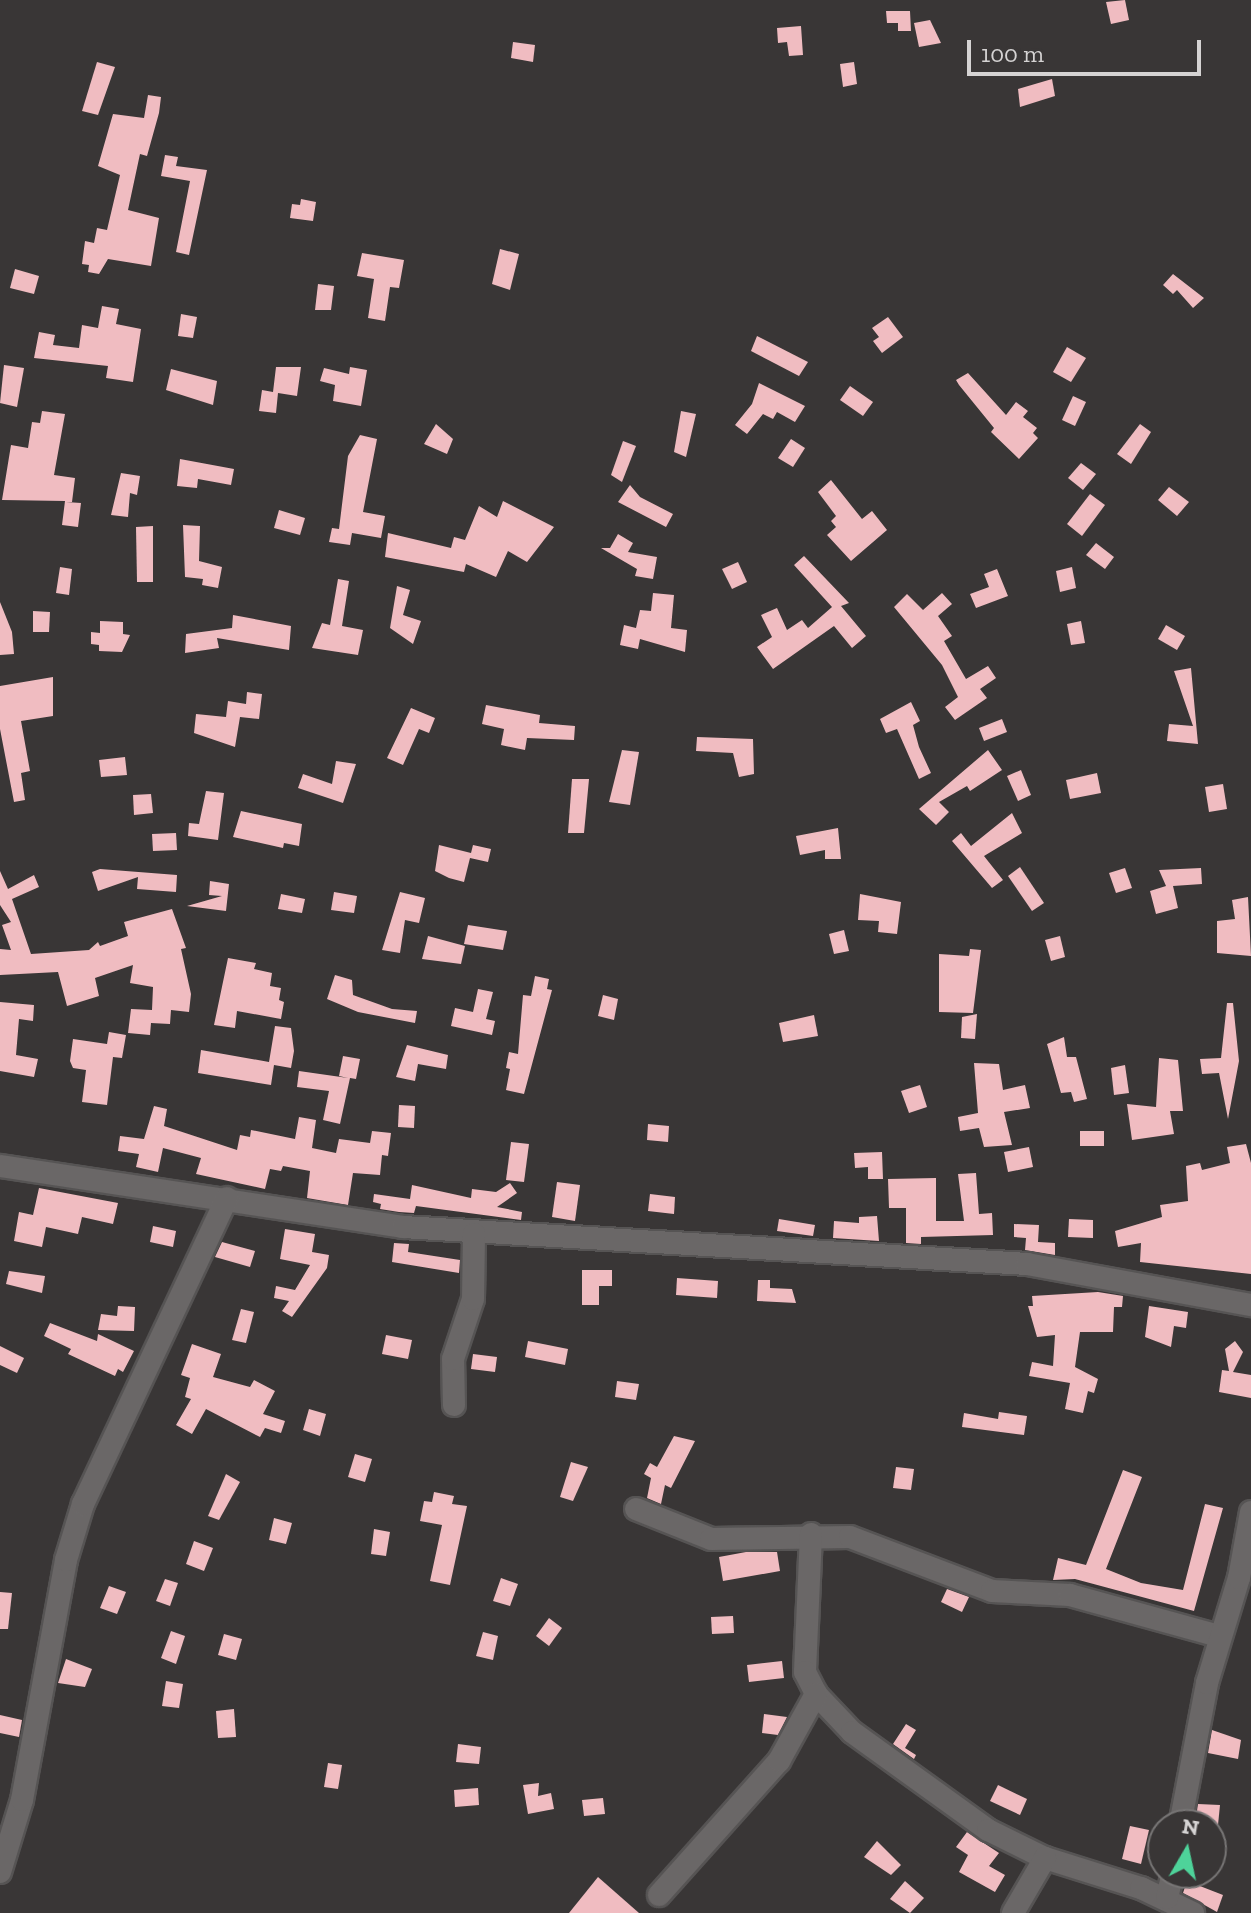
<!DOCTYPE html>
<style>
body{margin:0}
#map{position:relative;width:1251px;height:1913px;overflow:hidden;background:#393636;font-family:"Zilla Slab",serif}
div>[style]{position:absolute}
.building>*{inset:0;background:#f0bcc1}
.roads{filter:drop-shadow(2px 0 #565454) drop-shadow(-2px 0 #565454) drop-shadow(0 2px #565454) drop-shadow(0 -2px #565454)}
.minor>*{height:22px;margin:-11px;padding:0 11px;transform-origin:11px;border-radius:11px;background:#6a6767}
span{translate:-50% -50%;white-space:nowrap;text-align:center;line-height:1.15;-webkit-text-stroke:8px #393636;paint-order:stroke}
.north{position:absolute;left:1147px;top:1809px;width:80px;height:80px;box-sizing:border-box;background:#393636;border:2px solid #777575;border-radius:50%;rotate:9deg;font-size:22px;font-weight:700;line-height:32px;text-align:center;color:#d5d3d3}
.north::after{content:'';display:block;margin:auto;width:28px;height:36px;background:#4ed39a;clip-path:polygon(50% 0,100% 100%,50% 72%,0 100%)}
.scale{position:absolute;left:967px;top:40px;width:234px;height:36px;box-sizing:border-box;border:4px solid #d5d3d3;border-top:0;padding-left:10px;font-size:24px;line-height:28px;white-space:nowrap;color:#d5d3d3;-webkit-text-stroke:6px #393636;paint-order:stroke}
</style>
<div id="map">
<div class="building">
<i style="clip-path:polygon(1125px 0,1129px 20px,1111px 24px,1106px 2px)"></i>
<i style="clip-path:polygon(886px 11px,910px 11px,911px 31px,898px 31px,898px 23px,887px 23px)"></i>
<i style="clip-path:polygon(930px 20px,941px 43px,919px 47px,914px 23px)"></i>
<i style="clip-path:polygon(801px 26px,803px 55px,789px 56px,787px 42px,778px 43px,777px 28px)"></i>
<i style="clip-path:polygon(513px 42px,535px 45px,533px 62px,511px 58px)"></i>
<i style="clip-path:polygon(97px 62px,115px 67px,98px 115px,82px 111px)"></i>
<i style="clip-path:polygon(854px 62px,857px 84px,843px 87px,840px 64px)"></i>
<i style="clip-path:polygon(1052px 79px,1055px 96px,1020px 107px,1018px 89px)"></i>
<i style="clip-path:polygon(148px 95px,161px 97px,159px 113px,147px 156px,140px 154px,128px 210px,159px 218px,151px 266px,108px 259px,99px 274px,88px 272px,89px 265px,82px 264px,85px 241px,94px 243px,97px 228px,107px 230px,120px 175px,98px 166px,113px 114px,144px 118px)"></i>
<i style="clip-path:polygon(165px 155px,178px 157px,176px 166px,207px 170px,189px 255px,176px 252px,190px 181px,161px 176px)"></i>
<i style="clip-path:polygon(301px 199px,316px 202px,313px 221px,290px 218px,292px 204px,300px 205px)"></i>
<i style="clip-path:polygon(500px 249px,519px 254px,510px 290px,492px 284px)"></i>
<i style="clip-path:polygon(362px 253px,404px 260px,399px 288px,390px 287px,385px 321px,368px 318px,374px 279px,357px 276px)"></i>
<i style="clip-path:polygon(15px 269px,39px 276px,34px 294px,10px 288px)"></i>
<i style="clip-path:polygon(1173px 274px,1204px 298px,1193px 308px,1177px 290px,1173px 294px,1163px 285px)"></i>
<i style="clip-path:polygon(318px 284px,334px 286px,331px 310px,315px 310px)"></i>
<i style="clip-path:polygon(102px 306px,119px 309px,116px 324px,141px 329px,133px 382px,106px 378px,108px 366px,34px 358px,39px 332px,55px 335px,53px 345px,79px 348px,82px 325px,98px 328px)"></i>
<i style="clip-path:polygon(181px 314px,197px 317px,193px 338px,178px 336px)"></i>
<i style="clip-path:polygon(888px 317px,903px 337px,882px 353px,873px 341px,879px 337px,872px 328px)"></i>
<i style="clip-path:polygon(757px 336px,808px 362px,799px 376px,751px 351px)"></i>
<i style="clip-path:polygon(1067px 347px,1086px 358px,1071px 382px,1053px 372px)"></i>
<i style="clip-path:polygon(4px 365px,24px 368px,17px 407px,0 403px)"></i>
<i style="clip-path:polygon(276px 367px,301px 367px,297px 396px,278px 393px,276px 413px,259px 411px,262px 390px,273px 392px)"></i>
<i style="clip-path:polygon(350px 367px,367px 370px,361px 406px,333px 401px,335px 385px,320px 381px,324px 368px,349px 374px)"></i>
<i style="clip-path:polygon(171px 369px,217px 381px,213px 405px,166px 390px)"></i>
<i style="clip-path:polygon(968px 373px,1006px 415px,1016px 402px,1028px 411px,1023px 417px,1037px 428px,1033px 433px,1038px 438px,1019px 459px,991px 432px,994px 428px,959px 385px,956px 380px)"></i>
<i style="clip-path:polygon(759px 383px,805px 406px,795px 422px,777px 412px,773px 419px,763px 414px,747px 434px,735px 425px,752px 404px)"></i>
<i style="clip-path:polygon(850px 386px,873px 402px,863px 416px,840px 400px)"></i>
<i style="clip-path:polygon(1073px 396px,1086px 402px,1075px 426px,1062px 420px)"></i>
<i style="clip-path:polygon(42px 411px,65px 414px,54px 475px,75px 478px,72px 502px,66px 502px,81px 503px,78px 527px,62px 525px,65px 501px,2px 500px,11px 445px,28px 448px,32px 422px,40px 423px)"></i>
<i style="clip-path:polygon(681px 411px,696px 414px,686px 457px,674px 452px)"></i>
<i style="clip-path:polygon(436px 424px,453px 439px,447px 454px,424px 444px)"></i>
<i style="clip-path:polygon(1140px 424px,1151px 432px,1131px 464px,1117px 454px)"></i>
<i style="clip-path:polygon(360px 435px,377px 439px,363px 512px,385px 516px,381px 538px,352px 533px,350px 545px,329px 542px,332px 528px,339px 529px,348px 456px)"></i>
<i style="clip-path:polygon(791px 439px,805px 448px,793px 467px,778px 458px)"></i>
<i style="clip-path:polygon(623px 441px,636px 446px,622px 482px,611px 475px)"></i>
<i style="clip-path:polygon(180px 459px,234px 469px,231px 485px,198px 479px,197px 488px,177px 486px)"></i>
<i style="clip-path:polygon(1081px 463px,1096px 474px,1083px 490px,1068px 478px)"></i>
<i style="clip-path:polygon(121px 473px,140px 476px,137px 495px,130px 493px,128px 517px,111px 515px)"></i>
<i style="clip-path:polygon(831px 480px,862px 519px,872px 511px,887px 530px,851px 561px,827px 535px,836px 527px,831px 521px,836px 516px,818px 492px)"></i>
<i style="clip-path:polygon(630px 485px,640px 497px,673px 514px,666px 527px,618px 502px)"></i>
<i style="clip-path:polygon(1169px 487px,1189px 502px,1177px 516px,1158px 500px)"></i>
<i style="clip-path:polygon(1090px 494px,1105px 505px,1082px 536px,1067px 524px)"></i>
<i style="clip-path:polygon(503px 501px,554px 527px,527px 562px,508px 551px,496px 577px,466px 564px,464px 572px,385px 557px,388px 533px,451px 548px,454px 537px,465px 540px,479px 506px,497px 517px)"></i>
<i style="clip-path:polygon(279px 510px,305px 518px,300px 535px,274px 528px)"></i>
<i style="clip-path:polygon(183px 525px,200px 526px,199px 561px,222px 567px,218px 588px,202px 585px,203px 579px,185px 577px)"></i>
<i style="clip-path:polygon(153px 526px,153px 582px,137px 582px,136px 527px)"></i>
<i style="clip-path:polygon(618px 534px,633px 543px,628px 552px,657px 557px,653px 579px,635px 576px,637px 569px,601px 548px,610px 548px)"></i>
<i style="clip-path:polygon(1096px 543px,1114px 557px,1105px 569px,1086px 555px)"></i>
<i style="clip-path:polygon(804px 556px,849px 603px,841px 606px,866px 636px,852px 648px,834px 626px,773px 669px,757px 647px,772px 637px,761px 615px,777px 608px,787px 630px,802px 620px,808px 628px,832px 607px,794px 565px)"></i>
<i style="clip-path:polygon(738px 562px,747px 582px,732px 589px,722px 569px)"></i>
<i style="clip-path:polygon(60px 567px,72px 569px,69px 595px,56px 593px)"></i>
<i style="clip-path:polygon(1072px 567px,1076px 588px,1060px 592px,1056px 571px)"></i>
<i style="clip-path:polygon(997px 569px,1008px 596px,976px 608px,970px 594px,989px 587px,984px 574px)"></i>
<i style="clip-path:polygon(338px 579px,349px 581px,342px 626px,363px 630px,358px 655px,312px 648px,322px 623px,330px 625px)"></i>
<i style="clip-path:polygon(397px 586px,410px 590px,403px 615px,421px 621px,413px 644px,390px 628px)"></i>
<i style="clip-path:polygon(653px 593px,674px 595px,671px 628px,687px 630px,685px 652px,640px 639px,638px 649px,620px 645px,624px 625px,636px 628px,640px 610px,651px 611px)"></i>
<i style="clip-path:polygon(942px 593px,952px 604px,938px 616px,952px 636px,944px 641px,966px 679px,988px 666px,996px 678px,980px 689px,987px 698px,955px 720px,945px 707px,958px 697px,942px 665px,894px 607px,907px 594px,923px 610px)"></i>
<i style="clip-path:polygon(0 602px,12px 632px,14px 654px,0 655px)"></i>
<i style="clip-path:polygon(33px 611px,50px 612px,49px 632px,33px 632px)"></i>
<i style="clip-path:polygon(233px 615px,291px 626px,289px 650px,217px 638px,219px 648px,185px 653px,186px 634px,232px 628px)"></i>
<i style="clip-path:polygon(100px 621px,123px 622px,123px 634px,130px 635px,122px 652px,99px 651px,99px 645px,91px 644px,91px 632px,100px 633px)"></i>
<i style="clip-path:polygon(1081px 621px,1085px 643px,1071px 645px,1067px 624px)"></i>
<i style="clip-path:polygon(1166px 625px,1185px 636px,1177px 650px,1158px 639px)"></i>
<i style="clip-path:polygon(1191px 668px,1198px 744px,1167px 741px,1169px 724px,1193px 726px,1174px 671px)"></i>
<i style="clip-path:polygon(53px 677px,53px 716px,21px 721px,30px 771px,21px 773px,25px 800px,14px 802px,0 729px,0 686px)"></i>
<i style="clip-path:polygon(247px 692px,262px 694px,259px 719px,240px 717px,235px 747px,194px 733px,196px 714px,226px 717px,228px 701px,246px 704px)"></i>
<i style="clip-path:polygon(911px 702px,920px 721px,913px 725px,919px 747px,931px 773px,919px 779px,897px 729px,886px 733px,880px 719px)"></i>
<i style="clip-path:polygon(486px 705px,540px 715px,539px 723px,575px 726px,574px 740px,527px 738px,525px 750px,501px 745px,504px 729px,482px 724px)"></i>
<i style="clip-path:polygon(411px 708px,435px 718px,429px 733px,419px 729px,403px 765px,387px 758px)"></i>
<i style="clip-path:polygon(1002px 719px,1007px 732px,984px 741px,979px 728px)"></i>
<i style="clip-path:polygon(697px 737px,753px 739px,754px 774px,739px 777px,733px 753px,696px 751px)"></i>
<i style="clip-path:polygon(622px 750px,639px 752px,630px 805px,609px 802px)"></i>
<i style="clip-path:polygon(988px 750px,1002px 770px,970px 791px,967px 786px,939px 802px,949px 812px,936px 825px,919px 809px)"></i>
<i style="clip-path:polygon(125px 757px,127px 775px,101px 777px,99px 760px)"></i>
<i style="clip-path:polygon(336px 761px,356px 764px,343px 803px,298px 788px,303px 774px,332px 784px)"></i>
<i style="clip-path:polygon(1021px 770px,1031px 795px,1018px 801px,1007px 776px)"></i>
<i style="clip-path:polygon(1097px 773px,1101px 793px,1070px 799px,1066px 780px)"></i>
<i style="clip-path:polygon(572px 779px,589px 779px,584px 833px,568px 833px)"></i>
<i style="clip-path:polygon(1223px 784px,1227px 809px,1209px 812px,1205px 787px)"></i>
<i style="clip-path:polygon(206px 791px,224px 793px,218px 840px,188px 836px,189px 823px,199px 824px)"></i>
<i style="clip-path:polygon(151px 794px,153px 813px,134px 815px,133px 795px)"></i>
<i style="clip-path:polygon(241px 811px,302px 824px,299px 846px,284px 843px,283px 848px,233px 837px)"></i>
<i style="clip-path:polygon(1012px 813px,1022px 833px,984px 856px,1003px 880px,992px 888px,952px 841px,961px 833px,971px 846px)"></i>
<i style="clip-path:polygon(838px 828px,841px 859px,825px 859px,825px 850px,800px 855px,796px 836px)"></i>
<i style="clip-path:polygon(176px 833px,177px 850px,153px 851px,152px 834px)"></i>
<i style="clip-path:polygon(439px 845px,471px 853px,473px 845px,491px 849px,488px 862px,470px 858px,471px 854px,464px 882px,449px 878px,435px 871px)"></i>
<i style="clip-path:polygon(1020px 867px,1044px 903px,1032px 911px,1008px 876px)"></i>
<i style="clip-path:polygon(1125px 868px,1132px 888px,1116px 893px,1109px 873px)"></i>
<i style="clip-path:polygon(1201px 868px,1202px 884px,1173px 886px,1178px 908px,1156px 914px,1150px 891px,1166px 886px,1159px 870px)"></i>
<i style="clip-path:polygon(100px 869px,177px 875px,176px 892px,137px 889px,138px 877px,98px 891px,92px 872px)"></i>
<i style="clip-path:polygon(0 871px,8px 889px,34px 875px,39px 887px,12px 899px,31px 954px,89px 950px,98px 942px,100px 946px,128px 936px,124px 922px,172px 909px,186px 948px,181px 949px,191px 994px,189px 1012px,171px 1010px,170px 1024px,151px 1023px,150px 1035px,128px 1033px,131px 1009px,152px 1010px,153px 987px,130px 983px,133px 965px,95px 978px,99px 996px,67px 1006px,58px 972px,0 975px,0 949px,11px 950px,2px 925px,11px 922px,0 905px)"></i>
<i style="clip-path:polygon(210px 881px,229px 884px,226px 911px,187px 906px,222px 896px,209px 895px)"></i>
<i style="clip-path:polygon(334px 892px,357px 896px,354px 913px,331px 910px)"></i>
<i style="clip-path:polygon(400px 892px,425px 898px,419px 923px,405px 920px,400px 953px,382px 950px)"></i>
<i style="clip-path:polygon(281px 894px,305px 899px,302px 913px,278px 909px)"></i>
<i style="clip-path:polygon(860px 894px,901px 902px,897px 934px,878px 932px,879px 921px,858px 920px)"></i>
<i style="clip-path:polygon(1248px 897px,1251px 956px,1217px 953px,1217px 921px,1235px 919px,1232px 900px)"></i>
<i style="clip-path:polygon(468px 925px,507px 931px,503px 950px,464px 944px)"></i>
<i style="clip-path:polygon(844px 930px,849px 951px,834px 954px,829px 934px)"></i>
<i style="clip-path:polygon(428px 936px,465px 946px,461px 964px,422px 959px)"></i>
<i style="clip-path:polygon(1060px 936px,1065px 957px,1051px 961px,1045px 940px)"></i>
<i style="clip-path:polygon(970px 949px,981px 950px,973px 1013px,939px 1012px,939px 954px,969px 956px)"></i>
<i style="clip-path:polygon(228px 958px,256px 963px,254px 969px,272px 973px,270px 986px,281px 988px,279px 1000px,284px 1002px,281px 1019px,237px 1011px,235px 1028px,214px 1025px)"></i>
<i style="clip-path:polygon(335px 975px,352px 980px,353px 995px,392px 1009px,417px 1011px,415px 1023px,358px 1012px,327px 999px)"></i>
<i style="clip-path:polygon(535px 976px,549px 979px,547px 989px,552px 990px,524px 1094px,506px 1090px,510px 1069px,506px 1068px,509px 1052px,518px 1054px,523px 995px,531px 996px)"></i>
<i style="clip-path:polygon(478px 989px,493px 992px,486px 1019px,495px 1021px,492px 1035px,451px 1026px,455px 1008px,473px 1012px)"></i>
<i style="clip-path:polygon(603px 995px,618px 999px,614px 1020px,598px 1016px)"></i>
<i style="clip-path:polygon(0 1002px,34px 1005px,33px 1021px,19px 1019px,16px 1055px,38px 1059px,34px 1077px,0 1071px)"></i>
<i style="clip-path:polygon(1227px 1003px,1233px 1003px,1239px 1061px,1228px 1119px,1219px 1073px,1202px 1074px,1200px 1059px,1221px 1058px)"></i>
<i style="clip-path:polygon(977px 1014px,975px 1039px,961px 1038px,962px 1017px)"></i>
<i style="clip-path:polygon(814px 1015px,818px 1036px,783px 1042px,779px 1023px)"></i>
<i style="clip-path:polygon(275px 1026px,291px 1028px,294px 1051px,291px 1068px,274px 1065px,271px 1085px,198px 1073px,201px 1050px,269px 1062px)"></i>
<i style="clip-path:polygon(109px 1032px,126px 1035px,122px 1058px,113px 1057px,107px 1105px,82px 1102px,86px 1070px,73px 1068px,70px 1061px,73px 1039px,107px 1044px)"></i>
<i style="clip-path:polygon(1064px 1037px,1067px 1057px,1076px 1057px,1087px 1099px,1074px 1102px,1071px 1092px,1061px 1093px,1047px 1044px)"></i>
<i style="clip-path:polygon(407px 1045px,448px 1055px,446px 1069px,418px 1064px,415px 1081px,396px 1077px)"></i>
<i style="clip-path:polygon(343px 1056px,360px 1059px,356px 1079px,350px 1078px,340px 1124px,323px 1120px,329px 1091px,297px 1087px,299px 1071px,348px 1078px,339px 1076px)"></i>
<i style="clip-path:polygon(1159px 1058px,1178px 1060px,1183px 1111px,1170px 1111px,1174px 1134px,1132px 1140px,1127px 1104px,1156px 1107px)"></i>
<i style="clip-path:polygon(974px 1063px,999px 1064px,1003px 1090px,1025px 1085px,1030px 1108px,1004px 1112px,1012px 1145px,984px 1147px,979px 1128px,960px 1131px,958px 1117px,978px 1113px)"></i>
<i style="clip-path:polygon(1125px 1065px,1129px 1093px,1114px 1095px,1111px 1068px)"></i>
<i style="clip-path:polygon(920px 1085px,927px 1107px,909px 1113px,901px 1091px)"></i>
<i style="clip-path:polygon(399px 1105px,415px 1106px,414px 1128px,398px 1127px)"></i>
<i style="clip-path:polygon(154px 1106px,167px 1109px,164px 1126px,237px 1150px,240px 1135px,250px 1137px,251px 1130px,295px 1139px,299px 1117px,316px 1120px,312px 1148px,336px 1153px,339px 1139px,370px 1143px,372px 1131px,391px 1133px,388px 1156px,382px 1155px,380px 1175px,353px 1173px,348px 1205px,307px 1198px,310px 1171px,283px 1166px,281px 1171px,270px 1169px,265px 1189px,196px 1174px,201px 1158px,163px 1148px,158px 1172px,136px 1167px,139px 1154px,118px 1151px,120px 1136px,144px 1139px)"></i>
<i style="clip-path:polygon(648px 1124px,669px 1126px,668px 1142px,647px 1140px)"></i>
<i style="clip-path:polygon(1080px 1131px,1104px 1131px,1104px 1146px,1080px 1146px)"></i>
<i style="clip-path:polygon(511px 1142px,529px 1144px,524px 1182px,506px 1180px)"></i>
<i style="clip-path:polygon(1246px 1144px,1251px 1163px,1251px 1274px,1140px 1262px,1141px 1243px,1118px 1247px,1115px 1231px,1162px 1217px,1160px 1205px,1188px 1201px,1186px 1166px,1200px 1163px,1202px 1170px,1230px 1163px,1227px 1147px)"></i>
<i style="clip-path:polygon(1029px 1147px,1033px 1167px,1008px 1172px,1004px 1152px)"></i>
<i style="clip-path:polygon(882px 1152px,883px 1179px,868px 1179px,868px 1167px,855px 1168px,854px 1153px)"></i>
<i style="clip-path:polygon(976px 1173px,979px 1214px,992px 1213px,993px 1235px,921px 1237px,921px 1244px,906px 1243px,906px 1208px,889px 1208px,888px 1179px,936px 1178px,936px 1221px,964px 1221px,958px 1174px)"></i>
<i style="clip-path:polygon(557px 1182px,580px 1185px,575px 1221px,552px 1217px)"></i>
<i style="clip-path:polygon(510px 1183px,517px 1193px,497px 1207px,522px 1212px,521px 1220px,416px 1206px,414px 1213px,399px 1212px,380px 1209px,381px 1204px,373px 1202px,374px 1194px,410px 1199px,412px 1185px,471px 1198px,472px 1189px,496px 1192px)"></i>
<i style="clip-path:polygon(39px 1188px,118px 1203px,113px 1224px,82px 1217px,78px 1234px,46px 1227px,42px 1247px,14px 1241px,19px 1212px,33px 1215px)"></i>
<i style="clip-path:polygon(650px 1194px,675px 1197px,674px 1214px,648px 1211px)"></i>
<i style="clip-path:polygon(877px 1216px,879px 1241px,833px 1238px,834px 1221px,859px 1223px,859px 1217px)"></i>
<i style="clip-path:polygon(779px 1219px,815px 1225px,813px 1236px,777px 1231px)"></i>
<i style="clip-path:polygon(1069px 1219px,1093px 1220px,1093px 1238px,1068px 1237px)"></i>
<i style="clip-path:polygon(1014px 1224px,1039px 1225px,1038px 1242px,1055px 1243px,1055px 1255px,1025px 1250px,1026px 1238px,1014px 1237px)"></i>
<i style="clip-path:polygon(153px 1226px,176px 1231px,173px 1247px,150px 1242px)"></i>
<i style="clip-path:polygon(285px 1229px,315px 1234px,312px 1252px,329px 1255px,327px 1268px,292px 1317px,282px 1311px,289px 1301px,274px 1298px,276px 1286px,295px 1290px,310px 1265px,280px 1259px)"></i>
<i style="clip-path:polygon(222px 1242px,255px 1251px,250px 1267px,215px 1257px)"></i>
<i style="clip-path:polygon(394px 1243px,409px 1244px,408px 1252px,460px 1260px,459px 1273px,392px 1262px)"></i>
<i style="clip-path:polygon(582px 1270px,612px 1270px,612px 1286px,599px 1286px,599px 1305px,582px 1305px)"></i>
<i style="clip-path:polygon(9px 1271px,45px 1276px,42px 1293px,6px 1284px)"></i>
<i style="clip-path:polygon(677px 1278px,718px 1281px,717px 1298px,676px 1295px)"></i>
<i style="clip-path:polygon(758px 1280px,770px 1280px,770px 1288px,792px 1289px,796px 1303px,757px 1301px)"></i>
<i style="clip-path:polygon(1098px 1292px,1123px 1296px,1122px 1307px,1114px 1307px,1113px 1332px,1080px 1332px,1075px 1367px,1098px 1379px,1094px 1393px,1088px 1391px,1083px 1413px,1065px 1409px,1070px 1383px,1029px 1376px,1032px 1362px,1053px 1366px,1055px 1335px,1037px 1337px,1028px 1306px,1033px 1306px,1032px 1296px)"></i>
<i style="clip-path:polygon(118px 1306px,135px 1307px,134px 1331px,98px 1330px,101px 1314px,117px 1316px)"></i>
<i style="clip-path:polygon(1149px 1306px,1188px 1312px,1186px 1328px,1174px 1326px,1171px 1347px,1145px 1337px)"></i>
<i style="clip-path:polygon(241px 1309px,254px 1312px,246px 1343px,232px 1340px)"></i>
<i style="clip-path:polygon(50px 1323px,97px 1341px,98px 1334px,134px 1351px,123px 1372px,118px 1369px,115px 1376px,68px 1354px,71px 1349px,44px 1336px)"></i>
<i style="clip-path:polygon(386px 1335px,412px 1340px,408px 1359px,382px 1354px)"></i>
<i style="clip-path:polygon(528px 1341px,568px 1349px,565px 1365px,525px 1357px)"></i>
<i style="clip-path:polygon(1235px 1341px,1243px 1352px,1233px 1372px,1251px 1375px,1251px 1398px,1219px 1392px,1222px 1370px,1229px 1371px,1225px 1349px)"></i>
<i style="clip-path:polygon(192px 1344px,221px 1354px,213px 1377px,250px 1387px,254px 1380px,275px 1391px,263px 1414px,285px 1421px,281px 1433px,265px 1428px,260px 1437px,206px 1409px,192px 1434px,176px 1425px,191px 1399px,185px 1397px,190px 1378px,181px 1375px)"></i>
<i style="clip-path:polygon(0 1346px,24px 1358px,17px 1373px,0 1365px)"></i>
<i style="clip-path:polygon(473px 1354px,497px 1357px,495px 1372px,471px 1369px)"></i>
<i style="clip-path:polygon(617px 1381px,639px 1384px,636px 1400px,615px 1397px)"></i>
<i style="clip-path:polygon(309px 1409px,326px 1414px,320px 1436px,303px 1430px)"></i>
<i style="clip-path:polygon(999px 1412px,1027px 1416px,1024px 1435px,962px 1427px,964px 1413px,998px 1419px)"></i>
<i style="clip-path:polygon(674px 1436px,695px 1441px,671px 1488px,665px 1485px,661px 1504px,647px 1498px,651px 1478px,644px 1474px,650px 1463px,657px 1467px)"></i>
<i style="clip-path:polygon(355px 1454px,372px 1459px,365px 1482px,348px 1477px)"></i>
<i style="clip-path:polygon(571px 1462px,588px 1467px,573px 1501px,560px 1497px)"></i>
<i style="clip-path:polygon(896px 1467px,914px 1469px,911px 1490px,893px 1488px)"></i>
<i style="clip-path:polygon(1123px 1470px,1142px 1477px,1106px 1569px,1141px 1583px,1183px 1590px,1205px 1504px,1223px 1508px,1194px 1611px,1075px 1579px,1053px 1580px,1058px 1558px,1086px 1565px)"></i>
<i style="clip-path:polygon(226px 1474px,240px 1482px,219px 1520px,208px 1516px)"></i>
<i style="clip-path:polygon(434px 1492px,454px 1496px,452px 1504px,467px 1506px,450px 1585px,430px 1581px,442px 1525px,420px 1521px,424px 1501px,432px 1502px)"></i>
<i style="clip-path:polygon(274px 1518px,292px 1523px,286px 1544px,269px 1540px)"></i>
<i style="clip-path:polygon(374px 1529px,390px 1532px,386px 1556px,371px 1554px)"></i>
<i style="clip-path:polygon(194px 1541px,213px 1548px,204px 1571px,186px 1564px)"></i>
<i style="clip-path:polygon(746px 1552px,777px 1552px,780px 1571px,723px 1581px,719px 1557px)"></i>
<i style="clip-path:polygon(501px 1578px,518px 1584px,510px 1606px,493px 1601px)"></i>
<i style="clip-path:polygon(165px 1579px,178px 1583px,170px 1606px,156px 1601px)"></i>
<i style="clip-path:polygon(109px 1586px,126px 1592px,117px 1614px,100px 1608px)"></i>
<i style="clip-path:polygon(947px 1589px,969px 1597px,962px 1612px,941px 1602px)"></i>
<i style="clip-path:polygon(0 1592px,12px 1593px,8px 1629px,0 1629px)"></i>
<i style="clip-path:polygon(733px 1616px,734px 1633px,712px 1634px,711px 1617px)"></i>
<i style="clip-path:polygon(549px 1618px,562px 1628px,549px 1646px,536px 1636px)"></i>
<i style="clip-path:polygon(171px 1631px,185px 1636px,176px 1664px,161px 1658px)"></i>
<i style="clip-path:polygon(483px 1632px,498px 1636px,493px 1660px,476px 1656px)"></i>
<i style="clip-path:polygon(224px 1634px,242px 1639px,236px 1660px,218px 1655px)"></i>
<i style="clip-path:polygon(66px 1659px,92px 1669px,85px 1687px,58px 1683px)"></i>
<i style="clip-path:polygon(782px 1661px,784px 1678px,749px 1682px,747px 1665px)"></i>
<i style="clip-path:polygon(166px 1681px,183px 1684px,179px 1708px,162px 1706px)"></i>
<i style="clip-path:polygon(234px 1709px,236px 1737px,218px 1738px,216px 1711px)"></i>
<i style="clip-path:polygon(764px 1714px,787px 1717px,778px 1735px,762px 1733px)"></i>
<i style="clip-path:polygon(0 1715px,22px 1720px,19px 1737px,0 1733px)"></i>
<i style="clip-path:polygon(906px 1724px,916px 1730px,905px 1748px,916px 1755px,914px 1759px,893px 1744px)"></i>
<i style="clip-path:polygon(1212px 1730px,1241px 1740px,1238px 1759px,1208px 1753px)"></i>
<i style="clip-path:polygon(458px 1744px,481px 1747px,479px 1764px,456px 1762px)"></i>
<i style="clip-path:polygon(328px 1763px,342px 1765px,338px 1789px,324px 1787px)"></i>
<i style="clip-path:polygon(539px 1783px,538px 1796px,551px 1793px,554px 1809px,528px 1814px,523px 1785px)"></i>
<i style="clip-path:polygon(998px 1785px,1027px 1799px,1020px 1815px,990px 1801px)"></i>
<i style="clip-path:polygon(478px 1788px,479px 1805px,455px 1807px,454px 1790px)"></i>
<i style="clip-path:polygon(603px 1798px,605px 1814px,584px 1816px,582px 1800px)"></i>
<i style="clip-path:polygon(1198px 1804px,1220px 1805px,1218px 1825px,1195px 1824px)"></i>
<i style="clip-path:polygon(1130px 1826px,1149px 1830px,1141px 1864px,1122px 1859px)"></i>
<i style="clip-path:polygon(967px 1832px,999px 1853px,989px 1866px,1005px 1875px,995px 1892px,959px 1872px,968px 1855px,956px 1847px)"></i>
<i style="clip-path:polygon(877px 1841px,901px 1865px,891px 1875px,864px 1857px)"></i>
<i style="clip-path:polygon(598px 1877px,639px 1913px,569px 1913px)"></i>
<i style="clip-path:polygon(905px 1881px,924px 1898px,910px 1913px,890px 1899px)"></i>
<i style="clip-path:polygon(1187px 1881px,1223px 1895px,1217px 1912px,1183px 1893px)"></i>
</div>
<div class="roads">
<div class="minor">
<i style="left:0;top:1166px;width:408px;rotate:8.6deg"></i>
<i style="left:403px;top:1227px;width:625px;rotate:3.39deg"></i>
<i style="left:1027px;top:1264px;width:228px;rotate:10.4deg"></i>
<i style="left:454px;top:1405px;width:46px;rotate:-91.2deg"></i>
<i style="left:453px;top:1359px;width:63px;rotate:-71.6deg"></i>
<i style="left:473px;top:1299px;width:65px;rotate:-89.1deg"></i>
<i style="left:636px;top:1509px;width:81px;rotate:21.8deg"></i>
<i style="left:711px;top:1539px;width:139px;rotate:-0.8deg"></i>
<i style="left:850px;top:1537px;width:152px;rotate:20.8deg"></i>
<i style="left:992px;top:1591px;width:78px;rotate:2.9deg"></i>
<i style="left:1070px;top:1595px;width:155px;rotate:15.4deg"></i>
<i style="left:811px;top:1534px;width:138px;rotate:92.5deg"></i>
<i style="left:805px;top:1672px;width:25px;rotate:63deg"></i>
<i style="left:816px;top:1694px;width:52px;rotate:46.5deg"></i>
<i style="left:852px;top:1732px;width:168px;rotate:35.8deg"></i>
<i style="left:988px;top:1830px;width:64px;rotate:26.2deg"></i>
<i style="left:1045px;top:1858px;width:101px;rotate:17.4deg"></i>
<i style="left:1141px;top:1888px;width:58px;rotate:25.7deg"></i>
<i style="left:1180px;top:1825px;width:145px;rotate:-79.2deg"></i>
<i style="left:1207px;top:1683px;width:110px;rotate:-73.1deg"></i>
<i style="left:1239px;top:1578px;width:67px;rotate:-79.7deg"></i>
<i style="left:0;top:1872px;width:75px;rotate:-73deg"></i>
<i style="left:22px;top:1800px;width:244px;rotate:-79.6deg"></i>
<i style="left:66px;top:1560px;width:59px;rotate:-73.1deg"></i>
<i style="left:83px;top:1504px;width:338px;rotate:-64.8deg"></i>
<i style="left:659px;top:1895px;width:180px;rotate:-48.2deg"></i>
<i style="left:779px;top:1761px;width:77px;rotate:-61.1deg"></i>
<i style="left:1167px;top:1898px;width:26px;rotate:-77deg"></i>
<i style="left:1013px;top:1913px;width:64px;rotate:-59.8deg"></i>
</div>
</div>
<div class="north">N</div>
<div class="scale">100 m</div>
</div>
